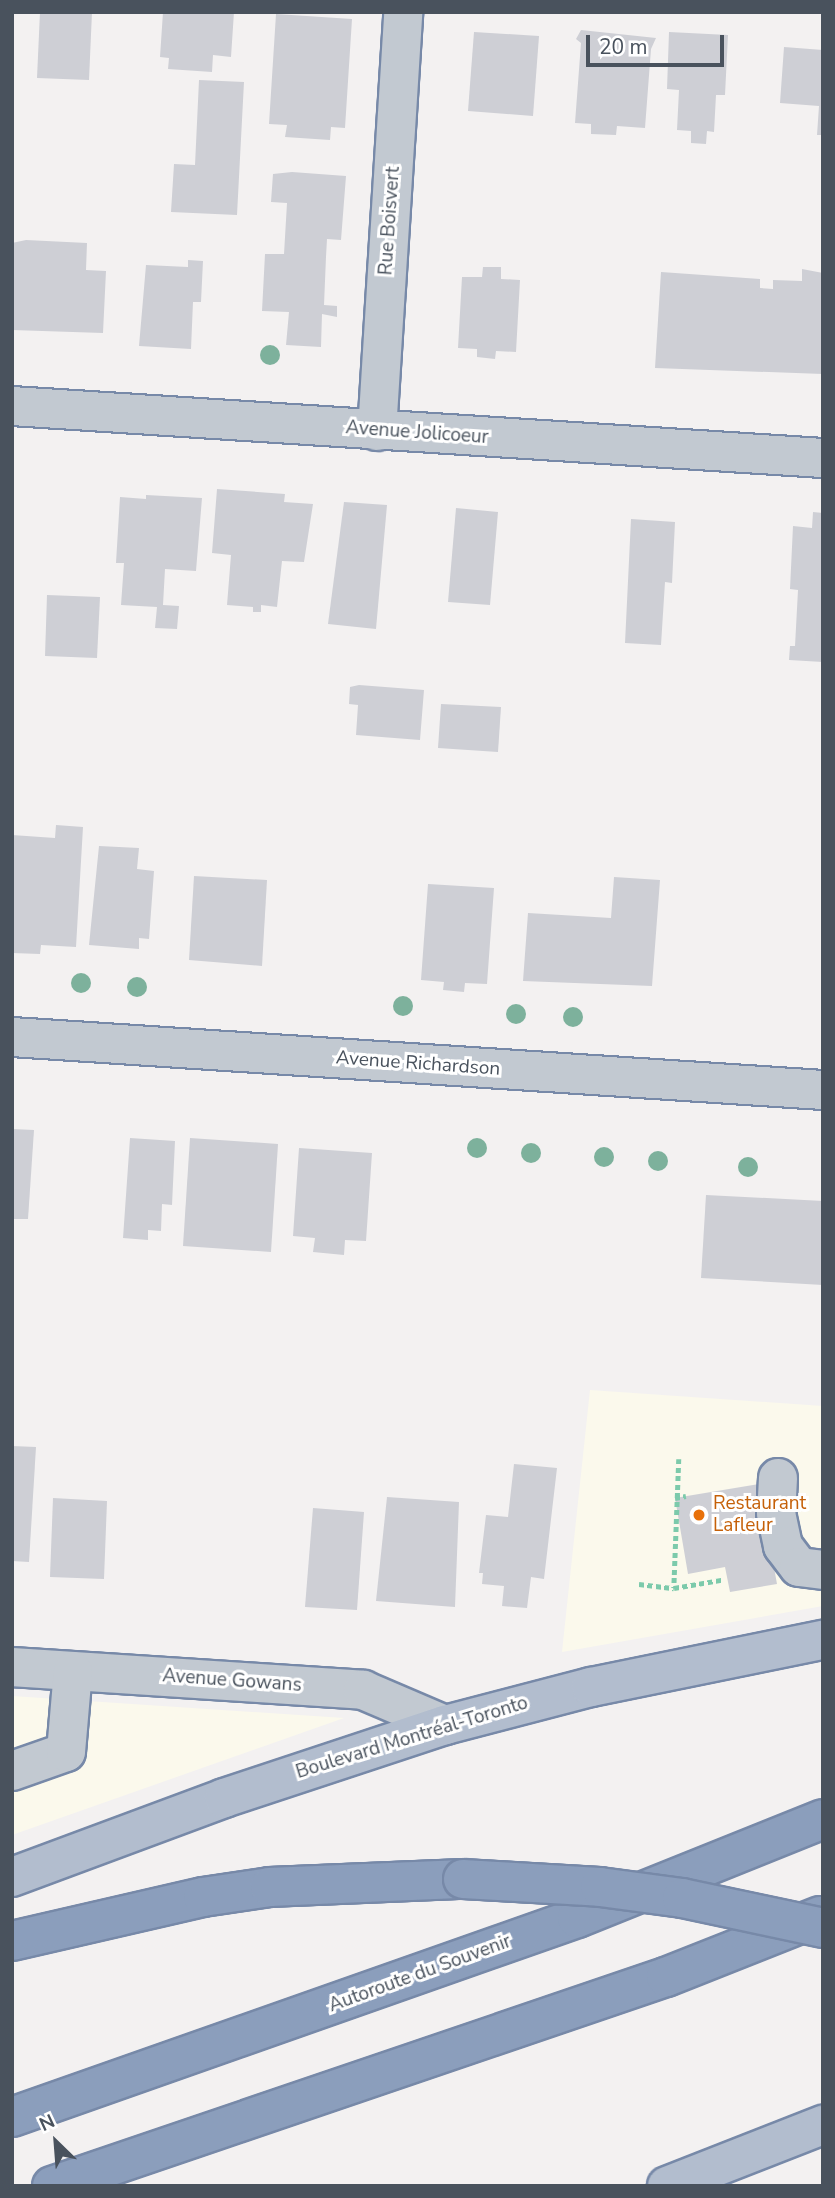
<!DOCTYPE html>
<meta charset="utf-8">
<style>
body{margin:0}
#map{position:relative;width:835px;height:2198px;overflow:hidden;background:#f3f1f1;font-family:"Nunito Sans",sans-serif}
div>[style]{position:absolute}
.commercial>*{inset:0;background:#fbf9ec}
.building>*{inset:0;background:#cecfd5}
.path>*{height:4.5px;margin-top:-2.25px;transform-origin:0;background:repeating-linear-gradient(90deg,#7ccaab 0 5px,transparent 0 8.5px)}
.roads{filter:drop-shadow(2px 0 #7789a8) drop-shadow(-2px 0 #7789a8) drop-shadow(0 2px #7789a8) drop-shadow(0 -2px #7789a8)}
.minor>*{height:38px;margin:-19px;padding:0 19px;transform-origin:19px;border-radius:19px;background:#c2c9d1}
.major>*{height:38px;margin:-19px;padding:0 19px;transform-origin:19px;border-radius:19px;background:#b2bdce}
.highway>*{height:38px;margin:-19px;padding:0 19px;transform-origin:19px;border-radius:19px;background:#8b9ebc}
.bridges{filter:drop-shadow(2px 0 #7789a8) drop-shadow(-2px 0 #7789a8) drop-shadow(0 2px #7789a8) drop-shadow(0 -2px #7789a8)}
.highway-bridge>*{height:38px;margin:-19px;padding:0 19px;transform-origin:19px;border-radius:19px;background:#8b9ebc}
.trees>*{width:20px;height:20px;margin:-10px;border-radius:50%;background:#7db19c}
.dots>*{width:19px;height:19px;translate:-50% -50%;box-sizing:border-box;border:4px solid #fff;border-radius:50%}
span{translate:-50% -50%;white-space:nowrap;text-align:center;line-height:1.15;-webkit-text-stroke:6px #fff;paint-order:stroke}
.street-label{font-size:19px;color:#49525d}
.food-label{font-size:19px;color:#c56008}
.left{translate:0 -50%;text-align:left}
.frame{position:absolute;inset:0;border:14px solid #49525d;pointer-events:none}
.north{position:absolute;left:21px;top:2107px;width:70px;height:70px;-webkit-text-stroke:5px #fff;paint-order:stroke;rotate:335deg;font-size:19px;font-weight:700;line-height:28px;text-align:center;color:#49525d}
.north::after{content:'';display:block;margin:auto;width:24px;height:32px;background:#49525d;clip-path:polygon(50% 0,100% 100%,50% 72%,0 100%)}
.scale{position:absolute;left:586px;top:35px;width:138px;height:32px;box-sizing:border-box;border:4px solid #49525d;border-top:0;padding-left:9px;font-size:21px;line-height:24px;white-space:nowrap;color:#49525d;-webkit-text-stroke:5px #fff;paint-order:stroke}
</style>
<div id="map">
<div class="commercial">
<i style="clip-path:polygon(590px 1390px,823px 1406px,823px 1606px,562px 1652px)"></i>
<i style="clip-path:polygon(12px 1696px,344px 1718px,12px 1835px)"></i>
</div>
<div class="building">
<i style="clip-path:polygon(40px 12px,92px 12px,89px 80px,37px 78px)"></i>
<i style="clip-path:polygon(163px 12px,234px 12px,231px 57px,213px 55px,212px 72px,168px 69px,169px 58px,160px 57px)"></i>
<i style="clip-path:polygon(276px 14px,352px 19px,345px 128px,331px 127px,330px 140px,285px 137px,287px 125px,269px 124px)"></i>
<i style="clip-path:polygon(581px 30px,656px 38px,651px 49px,645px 128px,617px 126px,616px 135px,591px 134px,591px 124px,575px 123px,581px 43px,576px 39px)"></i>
<i style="clip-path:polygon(474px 32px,539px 36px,533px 116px,468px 111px)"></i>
<i style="clip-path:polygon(669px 32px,728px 35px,725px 95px,716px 95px,714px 132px,707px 131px,706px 144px,691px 143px,691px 131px,677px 130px,679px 90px,667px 89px)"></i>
<i style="clip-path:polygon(784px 47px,823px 50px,823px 135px,817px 135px,819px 106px,780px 103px)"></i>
<i style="clip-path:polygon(199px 80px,244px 82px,237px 215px,171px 212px,174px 164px,195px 165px)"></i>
<i style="clip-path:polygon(292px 172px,346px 176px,341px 240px,327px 239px,326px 257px,324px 305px,337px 306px,337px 317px,322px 314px,321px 347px,286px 345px,289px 312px,262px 311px,265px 254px,284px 254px,287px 203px,271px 202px,273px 174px)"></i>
<i style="clip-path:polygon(26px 240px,87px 243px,86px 270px,106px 271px,103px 333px,12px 330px,12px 243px)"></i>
<i style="clip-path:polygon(188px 260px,203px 261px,201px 302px,193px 302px,191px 349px,139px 346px,146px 265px,188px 267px)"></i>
<i style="clip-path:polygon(483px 267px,501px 267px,501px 279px,520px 280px,516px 352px,496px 351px,495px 359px,477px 357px,477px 349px,458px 348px,462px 277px,482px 277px)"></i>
<i style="clip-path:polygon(802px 269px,823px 273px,823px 374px,655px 368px,661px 272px,760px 279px,760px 288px,773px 289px,773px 280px,802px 281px)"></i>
<i style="clip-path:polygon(217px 489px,285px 494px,284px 502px,313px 504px,304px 562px,282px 561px,277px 607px,261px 605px,261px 612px,253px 612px,253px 607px,227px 605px,231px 555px,212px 553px)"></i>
<i style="clip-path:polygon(146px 495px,202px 498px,196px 571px,165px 569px,163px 605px,179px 606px,177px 629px,155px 628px,157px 607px,121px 605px,124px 563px,116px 563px,120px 497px,146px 499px)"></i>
<i style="clip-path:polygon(344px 502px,387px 505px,376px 629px,328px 624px)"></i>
<i style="clip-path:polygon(456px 508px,498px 512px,490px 605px,448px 602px)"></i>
<i style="clip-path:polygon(813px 512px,823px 513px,823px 662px,789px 660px,790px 646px,795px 646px,798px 590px,790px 589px,793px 526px,812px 528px)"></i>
<i style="clip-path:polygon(631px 519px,675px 522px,672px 583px,665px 582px,661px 645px,625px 643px)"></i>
<i style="clip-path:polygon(47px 595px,100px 597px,97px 658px,45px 656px)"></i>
<i style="clip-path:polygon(359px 685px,424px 690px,420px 740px,356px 735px,358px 705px,349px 704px,350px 687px)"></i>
<i style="clip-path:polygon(441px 704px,501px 707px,498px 752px,438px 748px)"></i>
<i style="clip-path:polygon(56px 825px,83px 827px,76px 947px,41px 945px,40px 954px,12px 953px,12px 835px,55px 838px)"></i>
<i style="clip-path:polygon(99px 846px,139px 848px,137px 869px,154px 871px,149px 939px,139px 938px,139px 949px,89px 945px)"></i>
<i style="clip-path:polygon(194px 876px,267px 880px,262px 966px,189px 960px)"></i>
<i style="clip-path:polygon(614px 877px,660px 880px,652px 986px,523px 981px,528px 913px,611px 918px)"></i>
<i style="clip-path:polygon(428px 884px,494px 888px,487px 984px,465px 983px,464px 992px,443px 990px,444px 982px,421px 980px)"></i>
<i style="clip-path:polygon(12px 1129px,34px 1130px,28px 1219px,12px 1219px)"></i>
<i style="clip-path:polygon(130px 1138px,175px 1141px,172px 1205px,162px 1204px,161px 1231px,148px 1230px,148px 1240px,123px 1238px)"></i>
<i style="clip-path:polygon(190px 1138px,278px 1144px,271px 1252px,183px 1246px)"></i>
<i style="clip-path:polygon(299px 1148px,372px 1153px,366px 1241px,345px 1240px,344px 1255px,313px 1252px,315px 1238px,293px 1236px)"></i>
<i style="clip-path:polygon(706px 1195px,823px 1201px,823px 1285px,701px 1278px)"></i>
<i style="clip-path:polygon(12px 1446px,36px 1447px,29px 1562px,12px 1561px)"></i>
<i style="clip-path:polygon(514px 1464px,557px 1468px,544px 1579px,531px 1577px,527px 1608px,502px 1606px,504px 1586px,482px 1584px,483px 1573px,479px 1573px,486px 1515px,508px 1517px)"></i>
<i style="clip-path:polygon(759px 1484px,777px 1584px,730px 1592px,725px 1567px,688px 1574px,675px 1498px)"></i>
<i style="clip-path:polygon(387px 1497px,459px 1502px,455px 1607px,376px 1601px)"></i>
<i style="clip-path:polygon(53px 1498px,107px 1501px,104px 1579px,50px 1577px)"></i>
<i style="clip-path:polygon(313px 1508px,364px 1512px,357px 1610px,305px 1607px)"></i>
</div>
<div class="path">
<i style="left:679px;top:1459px;width:129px;rotate:92.2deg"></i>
<i style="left:674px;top:1588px;width:48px;rotate:-9.7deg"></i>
<i style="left:675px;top:1498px;width:11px;rotate:-10deg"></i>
<i style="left:639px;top:1584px;width:35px;rotate:7deg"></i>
</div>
<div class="roads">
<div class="minor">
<i style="left:12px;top:406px;width:813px;rotate:3.67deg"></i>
<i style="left:377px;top:431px;width:420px;rotate:-86.4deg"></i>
<i style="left:12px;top:1037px;width:813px;rotate:3.74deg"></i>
<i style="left:778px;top:1478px;width:35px;rotate:93deg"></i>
<i style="left:776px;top:1513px;width:34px;rotate:78deg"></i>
<i style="left:783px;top:1546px;width:26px;rotate:53deg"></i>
<i style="left:799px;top:1567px;width:24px;rotate:7deg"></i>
<i style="left:12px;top:1667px;width:352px;rotate:3.7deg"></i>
<i style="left:363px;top:1690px;width:89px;rotate:23.1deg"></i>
<i style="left:12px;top:1771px;width:57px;rotate:-19.4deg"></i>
<i style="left:66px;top:1752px;width:81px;rotate:-85.1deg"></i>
</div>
<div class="major">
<i style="left:12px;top:1877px;width:226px;rotate:-20.4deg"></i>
<i style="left:224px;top:1798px;width:233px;rotate:-18.3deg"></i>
<i style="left:445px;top:1725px;width:151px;rotate:-14.6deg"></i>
<i style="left:591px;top:1687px;width:237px;rotate:-11.5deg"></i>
<i style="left:667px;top:2186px;width:168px;rotate:-21.4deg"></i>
</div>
<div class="highway">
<i style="left:12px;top:1941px;width:196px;rotate:-13deg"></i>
<i style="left:203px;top:1897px;width:68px;rotate:-8.5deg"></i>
<i style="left:270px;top:1887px;width:193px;rotate:-2.4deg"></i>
<i style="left:12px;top:2117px;width:599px;rotate:-19.4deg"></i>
<i style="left:577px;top:1918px;width:265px;rotate:-21.9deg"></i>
<i style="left:52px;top:2186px;width:649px;rotate:-18.8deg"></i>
<i style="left:666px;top:1977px;width:166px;rotate:-21.6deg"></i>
</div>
</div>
<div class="bridges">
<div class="highway-bridge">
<i style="left:463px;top:1879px;width:137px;rotate:3.3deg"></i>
<i style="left:600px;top:1887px;width:83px;rotate:7.6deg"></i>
<i style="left:682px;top:1898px;width:144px;rotate:12deg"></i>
</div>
</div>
<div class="trees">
<i style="left:270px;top:355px"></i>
<i style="left:81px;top:983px"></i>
<i style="left:137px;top:987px"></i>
<i style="left:403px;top:1006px"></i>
<i style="left:516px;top:1014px"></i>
<i style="left:573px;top:1017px"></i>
<i style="left:477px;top:1148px"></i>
<i style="left:531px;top:1153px"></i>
<i style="left:604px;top:1157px"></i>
<i style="left:658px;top:1161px"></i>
<i style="left:748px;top:1167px"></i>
</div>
<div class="dots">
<i style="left:699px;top:1515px;background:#e8710a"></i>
</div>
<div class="street-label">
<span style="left:390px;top:221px;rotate:-86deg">Rue Boisvert</span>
<span style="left:417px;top:433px;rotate:4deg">Avenue Jolicoeur</span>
<span style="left:418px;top:1064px;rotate:4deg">Avenue Richardson</span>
<span style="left:232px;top:1681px;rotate:4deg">Avenue Gowans</span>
<span style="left:412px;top:1738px;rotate:-17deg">Boulevard Montréal-Toronto</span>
<span style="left:420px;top:1974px;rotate:-20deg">Autoroute du Souvenir</span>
</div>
<div class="food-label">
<span class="left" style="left:713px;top:1515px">Restaurant<br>Lafleur</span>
</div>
<div class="frame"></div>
<div class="north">N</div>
<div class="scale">20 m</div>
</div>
